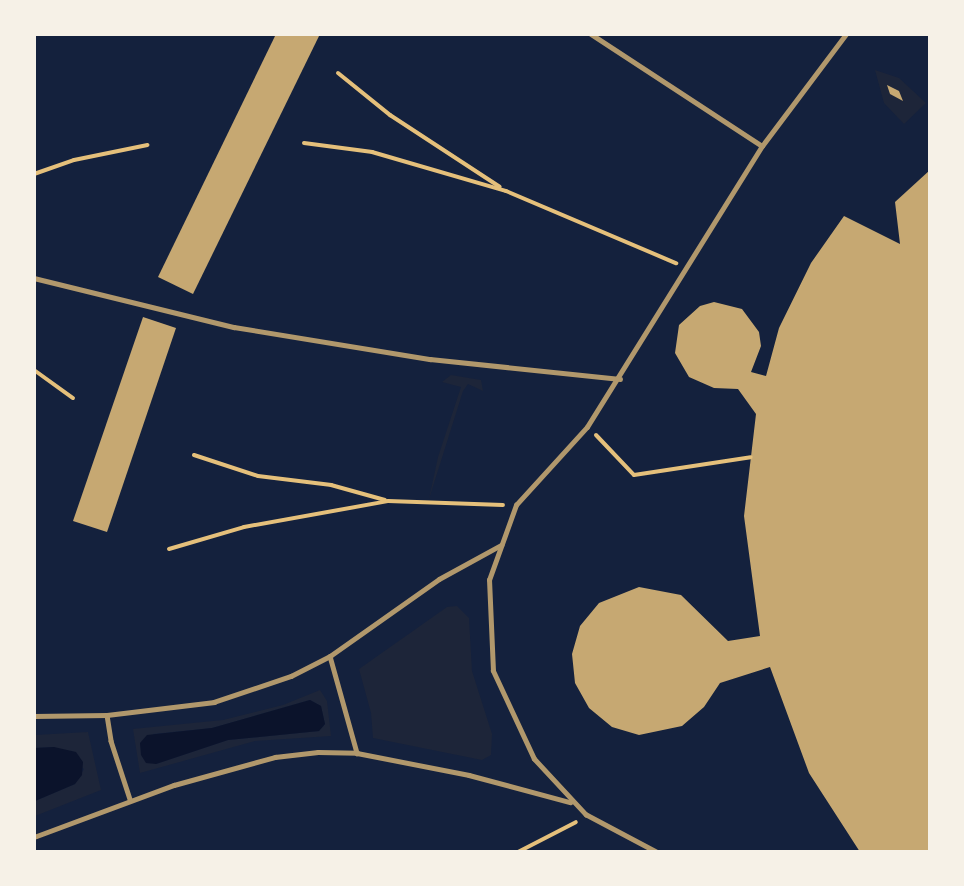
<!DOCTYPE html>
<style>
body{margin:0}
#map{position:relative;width:964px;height:886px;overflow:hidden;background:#14213d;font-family:Signika,sans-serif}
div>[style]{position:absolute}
.green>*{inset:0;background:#1d2539}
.water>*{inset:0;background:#0b132b}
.building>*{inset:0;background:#c6a872}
.path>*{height:4px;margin:-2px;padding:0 2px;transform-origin:2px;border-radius:2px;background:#e5c07b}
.service>*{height:4.5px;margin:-2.25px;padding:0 2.25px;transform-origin:2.25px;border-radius:2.25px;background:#b1986c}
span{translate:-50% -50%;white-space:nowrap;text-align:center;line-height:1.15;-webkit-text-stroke:5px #f6f1e7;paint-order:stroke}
.frame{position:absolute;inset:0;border:36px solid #f6f1e7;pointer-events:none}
</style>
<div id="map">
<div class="green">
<i style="clip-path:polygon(875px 70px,899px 78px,926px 103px,904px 124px,884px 103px)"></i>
<i style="clip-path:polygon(451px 375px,481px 380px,483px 391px,468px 384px,463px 391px,429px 499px,438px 457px,461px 387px,442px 382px)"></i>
<i style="clip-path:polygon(457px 606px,469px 618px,472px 671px,492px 734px,491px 755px,482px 760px,373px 738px,371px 713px,359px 669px,447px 607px)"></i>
<i style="clip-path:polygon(evenodd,320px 690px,327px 701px,331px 736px,255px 741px,140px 773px,133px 729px,223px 720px,283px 705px,320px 690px,310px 700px,321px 706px,325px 724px,319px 731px,228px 740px,156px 764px,153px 734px,212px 728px,310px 700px)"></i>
<i style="clip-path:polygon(88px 732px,101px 790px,35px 816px,35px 801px,75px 784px,84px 769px,54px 747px,35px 748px,35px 735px)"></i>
</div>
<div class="water">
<i style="clip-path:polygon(310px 700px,321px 706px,325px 724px,319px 731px,228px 740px,156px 764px,146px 763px,141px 755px,140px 743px,147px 735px,212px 728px)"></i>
<i style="clip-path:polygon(54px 747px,76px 752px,83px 762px,82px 775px,75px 784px,35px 801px,35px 748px)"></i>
</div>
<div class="building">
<i style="clip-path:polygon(276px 34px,320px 34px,193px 294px,158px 277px)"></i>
<i style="clip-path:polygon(887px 85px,899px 91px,903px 101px,890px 94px)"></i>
<i style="clip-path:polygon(930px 170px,930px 852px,860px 852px,809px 773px,770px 667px,720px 683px,704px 707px,682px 726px,639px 735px,612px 727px,589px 708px,575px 683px,572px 654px,580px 626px,599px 603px,639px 587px,681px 595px,728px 641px,760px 636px,744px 516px,756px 414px,738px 389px,714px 388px,689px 377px,675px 353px,679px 325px,700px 306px,714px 302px,742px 309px,759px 332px,761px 346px,751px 372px,766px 376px,779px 328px,811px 263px,844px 216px,900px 244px,895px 202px)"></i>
<i style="clip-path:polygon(143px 317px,176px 328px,107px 532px,73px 521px)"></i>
</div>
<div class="path">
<i style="left:338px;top:73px;width:67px;rotate:38.9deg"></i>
<i style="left:390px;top:115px;width:131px;rotate:33.2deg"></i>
<i style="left:304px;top:143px;width:69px;rotate:7.5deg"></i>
<i style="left:372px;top:152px;width:140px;rotate:16.2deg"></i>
<i style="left:506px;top:191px;width:185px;rotate:23deg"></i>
<i style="left:34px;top:174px;width:42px;rotate:-19.3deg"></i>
<i style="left:74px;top:160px;width:75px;rotate:-11.6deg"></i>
<i style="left:34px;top:370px;width:48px;rotate:35.7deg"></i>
<i style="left:596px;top:435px;width:55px;rotate:46.5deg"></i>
<i style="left:634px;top:475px;width:118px;rotate:-8.7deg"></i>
<i style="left:194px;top:455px;width:67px;rotate:18.2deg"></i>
<i style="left:258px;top:476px;width:74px;rotate:7deg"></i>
<i style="left:331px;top:485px;width:56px;rotate:15.5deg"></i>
<i style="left:169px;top:549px;width:78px;rotate:-16.3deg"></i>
<i style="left:244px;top:527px;width:146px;rotate:-10.2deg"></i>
<i style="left:388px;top:501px;width:115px;rotate:2deg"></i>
<i style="left:518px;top:852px;width:65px;rotate:-27.3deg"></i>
</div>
<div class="service">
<i style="left:591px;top:34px;width:204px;rotate:33.2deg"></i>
<i style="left:34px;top:278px;width:206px;rotate:13.8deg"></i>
<i style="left:234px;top:327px;width:199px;rotate:9.3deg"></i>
<i style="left:430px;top:359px;width:191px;rotate:6deg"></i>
<i style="left:330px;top:656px;width:101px;rotate:74.4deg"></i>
<i style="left:107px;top:715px;width:26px;rotate:81deg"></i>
<i style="left:111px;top:741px;width:61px;rotate:71.9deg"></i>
<i style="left:34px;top:716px;width:73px;rotate:-0.8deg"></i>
<i style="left:107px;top:715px;width:108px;rotate:-6.9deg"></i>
<i style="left:214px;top:702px;width:81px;rotate:-18.7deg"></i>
<i style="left:291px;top:676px;width:44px;rotate:-27.1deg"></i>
<i style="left:330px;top:656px;width:133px;rotate:-35.2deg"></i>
<i style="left:439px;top:579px;width:71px;rotate:-28.7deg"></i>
<i style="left:34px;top:837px;width:149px;rotate:-20.4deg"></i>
<i style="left:174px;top:785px;width:105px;rotate:-15.5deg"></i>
<i style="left:275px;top:757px;width:43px;rotate:-6.6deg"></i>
<i style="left:318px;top:752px;width:39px;rotate:1deg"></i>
<i style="left:357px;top:753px;width:114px;rotate:11.1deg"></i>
<i style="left:469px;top:775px;width:105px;rotate:15deg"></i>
<i style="left:656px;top:852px;width:79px;rotate:-152.1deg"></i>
<i style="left:586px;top:815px;width:76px;rotate:-132.9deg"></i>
<i style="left:534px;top:759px;width:97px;rotate:-115deg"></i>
<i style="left:493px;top:671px;width:91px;rotate:-92.5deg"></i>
<i style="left:489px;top:580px;width:80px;rotate:-70.2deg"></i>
<i style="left:516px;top:505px;width:105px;rotate:-47.7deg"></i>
<i style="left:587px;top:427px;width:331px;rotate:-58.1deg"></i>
<i style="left:762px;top:146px;width:140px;rotate:-53.1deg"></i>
</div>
<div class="frame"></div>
</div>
